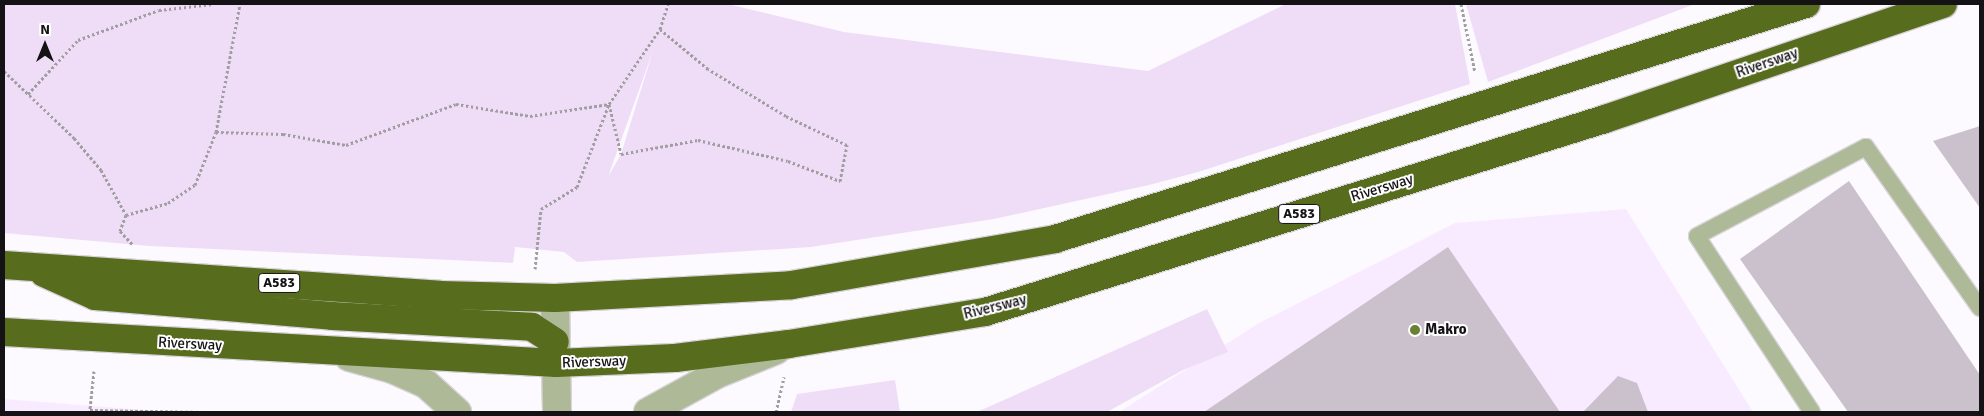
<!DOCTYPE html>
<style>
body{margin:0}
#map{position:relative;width:1984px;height:416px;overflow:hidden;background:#fdfaff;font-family:Signika,sans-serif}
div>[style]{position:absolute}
.built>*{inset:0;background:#f9ebff}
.green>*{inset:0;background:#efddf8}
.building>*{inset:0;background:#cac1cd}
.path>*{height:3px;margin-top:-1.5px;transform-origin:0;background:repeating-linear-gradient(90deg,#a19ea2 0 2.5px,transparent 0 5px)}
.roads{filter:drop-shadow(1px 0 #d8d5da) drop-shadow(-1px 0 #d8d5da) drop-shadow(0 1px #d8d5da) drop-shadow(0 -1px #d8d5da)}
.lane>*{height:16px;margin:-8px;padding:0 8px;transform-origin:8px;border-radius:8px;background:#aeb998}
.street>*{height:28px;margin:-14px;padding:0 14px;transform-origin:14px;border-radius:14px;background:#aeb998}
.highway>*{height:28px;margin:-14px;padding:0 14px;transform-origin:14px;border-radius:14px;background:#586c1e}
.dots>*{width:14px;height:14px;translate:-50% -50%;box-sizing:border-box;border:2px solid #fff;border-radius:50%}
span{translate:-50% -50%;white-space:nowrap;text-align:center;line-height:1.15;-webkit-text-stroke:4px #fff;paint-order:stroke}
.shield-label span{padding:1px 4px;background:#fff;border:1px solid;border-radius:4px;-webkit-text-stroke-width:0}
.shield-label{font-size:14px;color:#151216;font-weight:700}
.street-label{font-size:15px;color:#151216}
.poi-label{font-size:15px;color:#151216;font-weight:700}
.left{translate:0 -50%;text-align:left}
.frame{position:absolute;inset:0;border:5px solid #151216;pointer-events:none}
.north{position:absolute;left:20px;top:20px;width:50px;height:50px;-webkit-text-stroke:4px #fff;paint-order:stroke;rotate:0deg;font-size:14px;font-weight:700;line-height:20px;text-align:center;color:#151216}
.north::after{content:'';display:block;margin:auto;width:18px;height:22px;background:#151216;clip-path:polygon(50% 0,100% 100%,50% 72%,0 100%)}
</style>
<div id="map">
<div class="built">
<i style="clip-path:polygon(1626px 209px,1753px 412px,1119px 412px,1259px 323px,1455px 223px)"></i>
<i style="clip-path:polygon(4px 399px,169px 412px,4px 412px)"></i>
</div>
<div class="green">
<i style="clip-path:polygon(evenodd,4px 4px,668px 4px,665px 13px,669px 4px,728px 4px,844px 32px,1148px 71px,1286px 4px,1455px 4px,1470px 84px,1198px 172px,1149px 185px,994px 219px,811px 247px,577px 262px,564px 252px,515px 247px,513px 263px,149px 246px,4px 233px,4px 4px,653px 51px,621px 154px,609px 175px,609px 174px,653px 51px)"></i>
<i style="clip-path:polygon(1466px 4px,1695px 4px,1488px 82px)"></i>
<i style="clip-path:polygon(1207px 309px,1228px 352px,1183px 370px,1107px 412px,977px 412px)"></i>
<i style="clip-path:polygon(895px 380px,900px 412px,791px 412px,797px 394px)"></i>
</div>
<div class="building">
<i style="clip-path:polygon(1980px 126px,1980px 208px,1933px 141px)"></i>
<i style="clip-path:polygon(1849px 181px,1980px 375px,1980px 412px,1848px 412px,1740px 259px)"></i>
<i style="clip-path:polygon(1448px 247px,1560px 412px,1204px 412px)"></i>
<i style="clip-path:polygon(1618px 376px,1637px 383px,1648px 412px,1583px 412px)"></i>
</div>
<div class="path">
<i style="left:1461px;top:4px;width:69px;rotate:78.4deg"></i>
<i style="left:4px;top:71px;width:97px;rotate:43.7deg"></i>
<i style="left:74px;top:138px;width:42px;rotate:49.8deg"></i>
<i style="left:101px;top:170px;width:51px;rotate:60.9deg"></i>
<i style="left:126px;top:215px;width:17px;rotate:111deg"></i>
<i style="left:120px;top:231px;width:19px;rotate:47deg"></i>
<i style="left:28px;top:94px;width:74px;rotate:-47.2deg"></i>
<i style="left:78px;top:40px;width:86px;rotate:-20.3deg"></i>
<i style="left:159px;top:10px;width:55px;rotate:-6.2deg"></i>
<i style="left:216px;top:132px;width:130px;rotate:-79.4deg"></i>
<i style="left:126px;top:215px;width:44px;rotate:-15.9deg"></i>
<i style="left:168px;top:203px;width:32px;rotate:-34deg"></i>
<i style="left:195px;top:185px;width:57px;rotate:-68.4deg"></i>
<i style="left:216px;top:132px;width:67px;rotate:1.7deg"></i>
<i style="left:283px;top:134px;width:64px;rotate:9.9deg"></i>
<i style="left:346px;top:145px;width:117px;rotate:-20.4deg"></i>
<i style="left:456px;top:104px;width:75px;rotate:9.2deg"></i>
<i style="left:530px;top:116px;width:80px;rotate:-8.6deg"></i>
<i style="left:609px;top:104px;width:51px;rotate:76.5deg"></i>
<i style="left:621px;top:154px;width:78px;rotate:-10.3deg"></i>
<i style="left:698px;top:140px;width:92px;rotate:13.1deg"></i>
<i style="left:788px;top:161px;width:56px;rotate:21deg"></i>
<i style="left:840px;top:181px;width:37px;rotate:-79deg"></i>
<i style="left:847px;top:145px;width:68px;rotate:-154.6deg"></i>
<i style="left:786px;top:116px;width:91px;rotate:-148.9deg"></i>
<i style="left:708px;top:69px;width:62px;rotate:-140.2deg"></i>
<i style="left:535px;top:269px;width:60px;rotate:-84.3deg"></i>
<i style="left:541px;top:209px;width:42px;rotate:-31.4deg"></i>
<i style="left:577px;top:187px;width:89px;rotate:-68.9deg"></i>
<i style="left:609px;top:104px;width:91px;rotate:-55.8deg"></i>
<i style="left:660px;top:29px;width:26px;rotate:-72deg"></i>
<i style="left:94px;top:371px;width:39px;rotate:96deg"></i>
<i style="left:90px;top:410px;width:113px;rotate:1deg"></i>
<i style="left:776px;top:412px;width:36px;rotate:-77deg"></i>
</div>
<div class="roads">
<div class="lane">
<i style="left:1812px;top:412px;width:210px;rotate:-123.2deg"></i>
<i style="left:1697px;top:236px;width:191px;rotate:-27.8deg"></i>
<i style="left:1866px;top:147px;width:197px;rotate:54.7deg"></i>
</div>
<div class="street">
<i style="left:555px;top:298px;width:114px;rotate:89deg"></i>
<i style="left:349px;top:357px;width:45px;rotate:15.6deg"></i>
<i style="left:392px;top:369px;width:37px;rotate:24deg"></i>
<i style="left:426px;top:384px;width:42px;rotate:42.1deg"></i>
<i style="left:648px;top:412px;width:79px;rotate:-28.8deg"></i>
<i style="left:717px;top:374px;width:64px;rotate:-22.1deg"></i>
</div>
<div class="highway">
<i style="left:4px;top:265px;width:437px;rotate:3.9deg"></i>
<i style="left:440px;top:295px;width:115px;rotate:1.5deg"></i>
<i style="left:555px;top:298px;width:237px;rotate:-3.1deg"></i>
<i style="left:792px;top:285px;width:267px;rotate:-9.9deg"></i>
<i style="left:1055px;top:239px;width:787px;rotate:-17.38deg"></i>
<i style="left:44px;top:273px;width:56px;rotate:24.3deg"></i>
<i style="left:95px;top:296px;width:238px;rotate:4.8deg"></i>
<i style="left:332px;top:316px;width:200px;rotate:3.1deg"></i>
<i style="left:532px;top:327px;width:27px;rotate:33deg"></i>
<i style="left:4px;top:332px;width:553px;rotate:3.21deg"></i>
<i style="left:556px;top:363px;width:119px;rotate:-2.4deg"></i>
<i style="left:675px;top:358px;width:115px;rotate:-7deg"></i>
<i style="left:789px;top:344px;width:199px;rotate:-9.3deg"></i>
<i style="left:985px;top:312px;width:649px;rotate:-17.29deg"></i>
<i style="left:1605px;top:119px;width:357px;rotate:-18.8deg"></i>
</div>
</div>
<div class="dots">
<i style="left:1415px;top:330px;background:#6a8032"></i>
</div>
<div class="shield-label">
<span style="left:1299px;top:214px">A583</span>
<span style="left:279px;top:283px">A583</span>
</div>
<div class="street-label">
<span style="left:1767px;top:63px;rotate:-19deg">Riversway</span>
<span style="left:1382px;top:188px;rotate:-17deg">Riversway</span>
<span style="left:995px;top:307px;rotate:-14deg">Riversway</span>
<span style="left:190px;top:344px;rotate:3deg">Riversway</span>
<span style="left:594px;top:362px;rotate:-2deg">Riversway</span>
</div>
<div class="poi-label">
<span class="left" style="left:1425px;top:330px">Makro</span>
</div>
<div class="frame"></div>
<div class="north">N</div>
</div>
